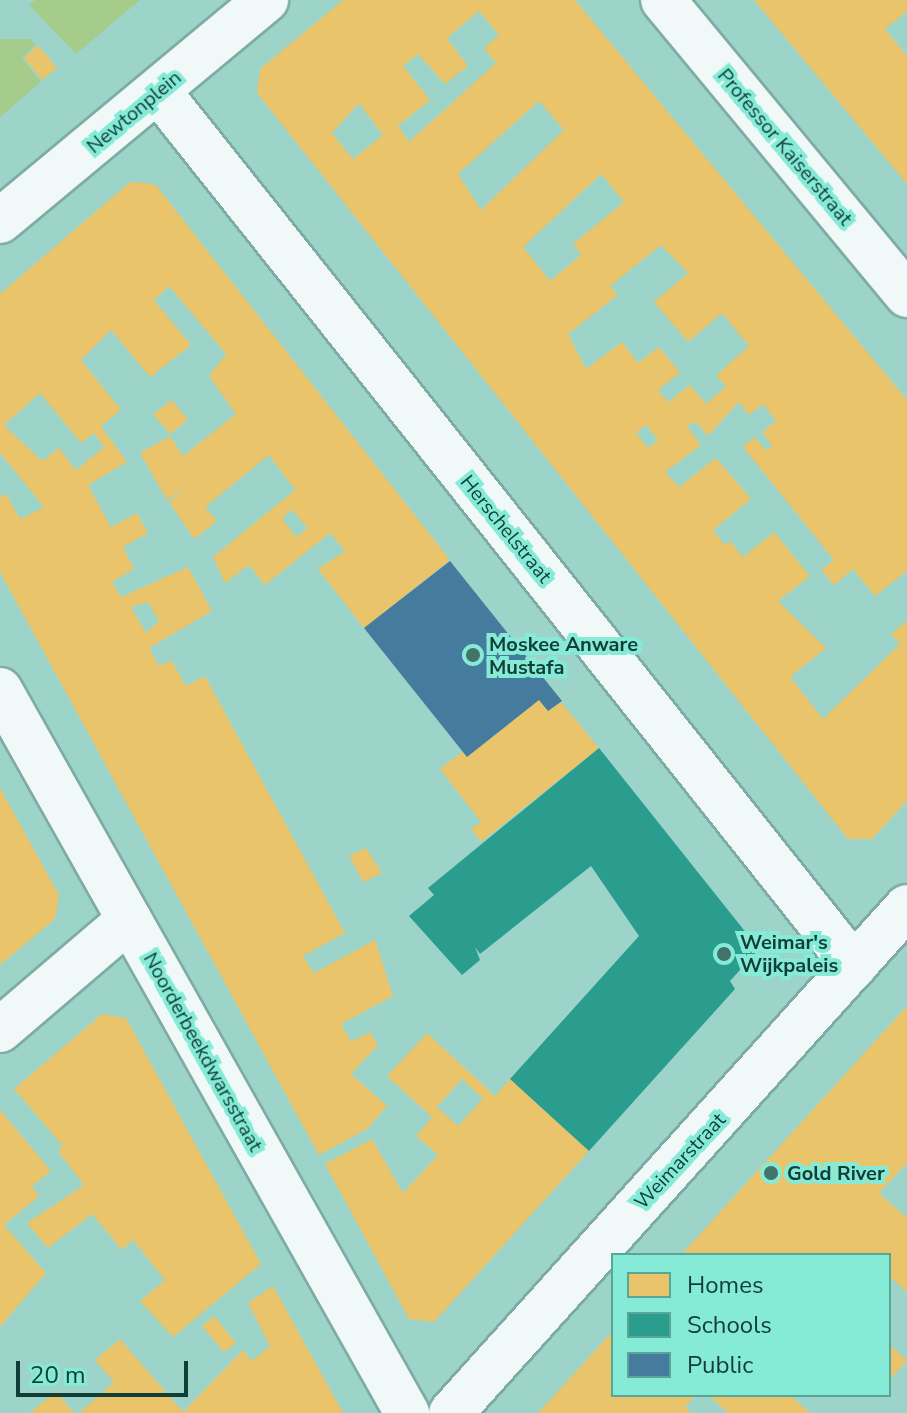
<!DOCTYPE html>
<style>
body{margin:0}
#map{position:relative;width:907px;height:1413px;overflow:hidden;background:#9cd4c9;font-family:"Nunito Sans",sans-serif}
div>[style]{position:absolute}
.green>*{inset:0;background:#a6cc8b}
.homes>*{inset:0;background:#e9c46a}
.schools>*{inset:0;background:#2a9d8f}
.public>*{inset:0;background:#457b9d}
.roads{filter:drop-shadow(2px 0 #7eaca4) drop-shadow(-2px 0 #7eaca4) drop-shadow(0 2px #7eaca4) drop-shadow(0 -2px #7eaca4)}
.street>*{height:44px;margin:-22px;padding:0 22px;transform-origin:22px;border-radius:22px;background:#f0f9f7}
.dots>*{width:22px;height:22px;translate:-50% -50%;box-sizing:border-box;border:4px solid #85ebd7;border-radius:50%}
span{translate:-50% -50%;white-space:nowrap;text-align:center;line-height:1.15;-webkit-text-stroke:8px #85ebd7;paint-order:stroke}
.street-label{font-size:20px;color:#113e36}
.poi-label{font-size:20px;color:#113e36;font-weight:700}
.left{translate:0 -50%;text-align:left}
.legend{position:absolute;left:611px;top:1253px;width:280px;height:144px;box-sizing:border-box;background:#85ebd7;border:2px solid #57a697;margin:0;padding:10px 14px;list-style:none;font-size:24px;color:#113e36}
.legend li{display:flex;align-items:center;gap:16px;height:40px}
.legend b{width:40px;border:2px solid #57a697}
.scale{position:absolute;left:16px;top:1361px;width:172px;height:36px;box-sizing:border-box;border:4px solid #113e36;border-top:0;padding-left:10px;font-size:24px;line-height:28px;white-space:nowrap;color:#113e36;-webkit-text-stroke:6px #85ebd7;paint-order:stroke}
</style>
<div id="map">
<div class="green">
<i style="clip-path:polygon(35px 0,140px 0,76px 54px,29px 5px)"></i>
<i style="clip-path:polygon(0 39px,30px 39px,35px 45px,22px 58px,41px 82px,0 117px)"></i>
</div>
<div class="homes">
<i style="clip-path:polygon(evenodd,343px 0,575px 0,907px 400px,907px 571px,875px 596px,853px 569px,834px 585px,821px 570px,834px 560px,743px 447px,754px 437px,766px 450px,772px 446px,762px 432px,776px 421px,763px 404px,749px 415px,739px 402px,708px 436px,696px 422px,687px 426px,701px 445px,665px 472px,679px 487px,716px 458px,751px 499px,713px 530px,725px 545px,730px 541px,743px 557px,774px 532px,810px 576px,778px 601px,826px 648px,790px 677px,823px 719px,900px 644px,891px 634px,907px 621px,907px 801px,872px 839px,848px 839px,257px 93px,260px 69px,343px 0,479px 11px,499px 35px,484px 48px,496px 63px,409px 142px,398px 126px,430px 100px,403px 66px,418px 54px,445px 84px,468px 66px,447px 38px,479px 11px,343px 0,539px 101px,564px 130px,481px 210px,458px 174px,539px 101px,343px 0,359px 103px,383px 135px,353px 159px,332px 133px,359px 103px,343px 0,601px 174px,624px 202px,573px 244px,581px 255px,550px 281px,523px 247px,601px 174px,343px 0,661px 245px,688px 273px,654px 302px,688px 342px,722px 313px,749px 346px,716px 375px,726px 386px,706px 404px,690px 385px,668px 402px,658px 390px,680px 373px,659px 347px,638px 363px,622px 342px,586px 369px,568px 334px,618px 295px,610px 286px,661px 245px,343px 0,646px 425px,658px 440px,648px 448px,636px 433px,646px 425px)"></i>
<i style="clip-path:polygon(754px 0,907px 0,907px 11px,885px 29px,907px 56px,907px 184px)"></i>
<i style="clip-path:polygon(38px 45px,57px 68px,42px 80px,24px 58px)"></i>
<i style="clip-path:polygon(evenodd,130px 182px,155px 184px,450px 560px,364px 628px,318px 569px,345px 551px,330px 533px,265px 585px,249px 565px,225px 583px,213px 557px,295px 490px,269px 455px,205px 507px,217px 521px,194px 539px,169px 502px,185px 488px,167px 500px,140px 453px,170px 436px,183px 456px,236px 414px,209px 376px,226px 354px,169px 286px,154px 300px,191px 345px,150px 377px,111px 330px,81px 360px,121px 410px,101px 426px,127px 462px,88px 485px,111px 527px,137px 513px,148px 533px,123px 547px,134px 569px,112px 582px,121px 597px,188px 567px,212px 611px,149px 648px,159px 666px,171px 660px,186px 686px,205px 676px,345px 933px,303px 956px,314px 973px,375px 940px,393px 996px,341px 1024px,351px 1042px,370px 1032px,378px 1045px,351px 1074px,387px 1106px,367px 1129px,319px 1155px,0 572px,0 497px,6px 494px,20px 519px,44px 507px,0 453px,0 294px,130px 182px,40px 393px,81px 443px,94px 433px,104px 447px,76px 470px,59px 448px,42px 461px,4px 425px,40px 393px,130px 182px,292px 510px,308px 528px,296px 537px,282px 518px,292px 510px,130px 182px,148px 602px,159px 621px,146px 633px,131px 607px,148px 602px)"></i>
<i style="clip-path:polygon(172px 400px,188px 420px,170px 434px,153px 414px)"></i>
<i style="clip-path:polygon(539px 700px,548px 711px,561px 702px,599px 748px,481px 842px,471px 829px,481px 822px,440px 769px,462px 752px,467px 757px)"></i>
<i style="clip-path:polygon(0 788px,59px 895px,55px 919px,0 965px)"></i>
<i style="clip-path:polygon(366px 848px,382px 873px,363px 882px,349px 856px)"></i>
<i style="clip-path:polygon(907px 1006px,907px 1163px,879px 1193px,907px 1218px,907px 1292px,889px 1276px,889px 1255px,681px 1255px)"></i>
<i style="clip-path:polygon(102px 1014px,126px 1018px,261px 1264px,173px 1337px,140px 1301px,165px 1280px,133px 1240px,122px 1250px,92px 1214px,48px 1248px,27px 1223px,84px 1185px,58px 1151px,63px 1146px,14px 1089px)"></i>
<i style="clip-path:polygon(evenodd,427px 1033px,495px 1096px,510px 1079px,589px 1151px,434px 1322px,409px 1319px,325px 1164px,372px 1139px,403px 1193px,438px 1155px,416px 1136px,432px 1117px,387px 1076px,427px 1033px,462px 1079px,483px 1099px,458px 1126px,437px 1107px,462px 1079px)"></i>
<i style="clip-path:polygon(0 1110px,51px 1171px,32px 1186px,39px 1196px,4px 1225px,46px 1273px,0 1327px)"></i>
<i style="clip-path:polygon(273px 1286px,343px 1413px,79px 1413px,114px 1382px,95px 1360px,120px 1339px,183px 1412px,243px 1350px,252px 1361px,270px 1346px,248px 1303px)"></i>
<i style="clip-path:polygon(214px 1316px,236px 1343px,224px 1352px,202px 1326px)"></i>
<i style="clip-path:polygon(613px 1331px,613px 1395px,696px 1395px,685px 1407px,691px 1413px,538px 1413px)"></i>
<i style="clip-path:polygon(889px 1344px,907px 1360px,889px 1381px)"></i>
<i style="clip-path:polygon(56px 1391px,74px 1413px,30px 1413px)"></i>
<i style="clip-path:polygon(708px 1395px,790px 1395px,810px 1413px,728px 1413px)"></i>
</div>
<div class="schools">
<i style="clip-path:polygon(599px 748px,759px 949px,730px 981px,735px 989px,589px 1151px,510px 1079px,639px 936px,591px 866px,480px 954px,475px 947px,480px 960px,462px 975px,409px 916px,434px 895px,428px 888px)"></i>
</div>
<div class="public">
<i style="clip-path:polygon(450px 561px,562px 701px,548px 711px,539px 700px,467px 757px,364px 628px)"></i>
</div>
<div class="roads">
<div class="street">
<i style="left:663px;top:0;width:383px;rotate:50.4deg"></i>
<i style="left:159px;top:92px;width:1117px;rotate:51.51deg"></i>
<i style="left:0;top:221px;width:346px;rotate:-39.7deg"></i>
<i style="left:0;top:690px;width:830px;rotate:60.62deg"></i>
<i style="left:0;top:1030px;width:170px;rotate:-40.5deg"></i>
<i style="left:451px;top:1413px;width:681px;rotate:-47.98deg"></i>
</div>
</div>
<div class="dots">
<i style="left:473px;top:655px;background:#427269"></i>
<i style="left:724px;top:954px;background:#427269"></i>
<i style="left:771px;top:1173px;background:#427269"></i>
</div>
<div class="street-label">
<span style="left:134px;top:112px;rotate:-40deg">Newtonplein</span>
<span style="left:785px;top:147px;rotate:50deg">Professor Kaiserstraat</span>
<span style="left:506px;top:529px;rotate:51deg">Herschelstraat</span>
<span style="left:203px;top:1052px;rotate:61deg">Noorderbeekdwarsstraat</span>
<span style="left:680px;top:1161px;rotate:-47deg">Weimarstraat</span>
</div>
<div class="poi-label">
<span class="left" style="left:489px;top:656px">Moskee Anware<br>Mustafa</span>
<span class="left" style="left:740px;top:954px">Weimar's<br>Wijkpaleis</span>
<span class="left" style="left:787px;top:1173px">Gold River</span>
</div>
<ul class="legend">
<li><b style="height:22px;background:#e9c46a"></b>Homes</li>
<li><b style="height:22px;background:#2a9d8f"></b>Schools</li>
<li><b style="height:22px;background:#457b9d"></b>Public</li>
</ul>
<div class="scale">20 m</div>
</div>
